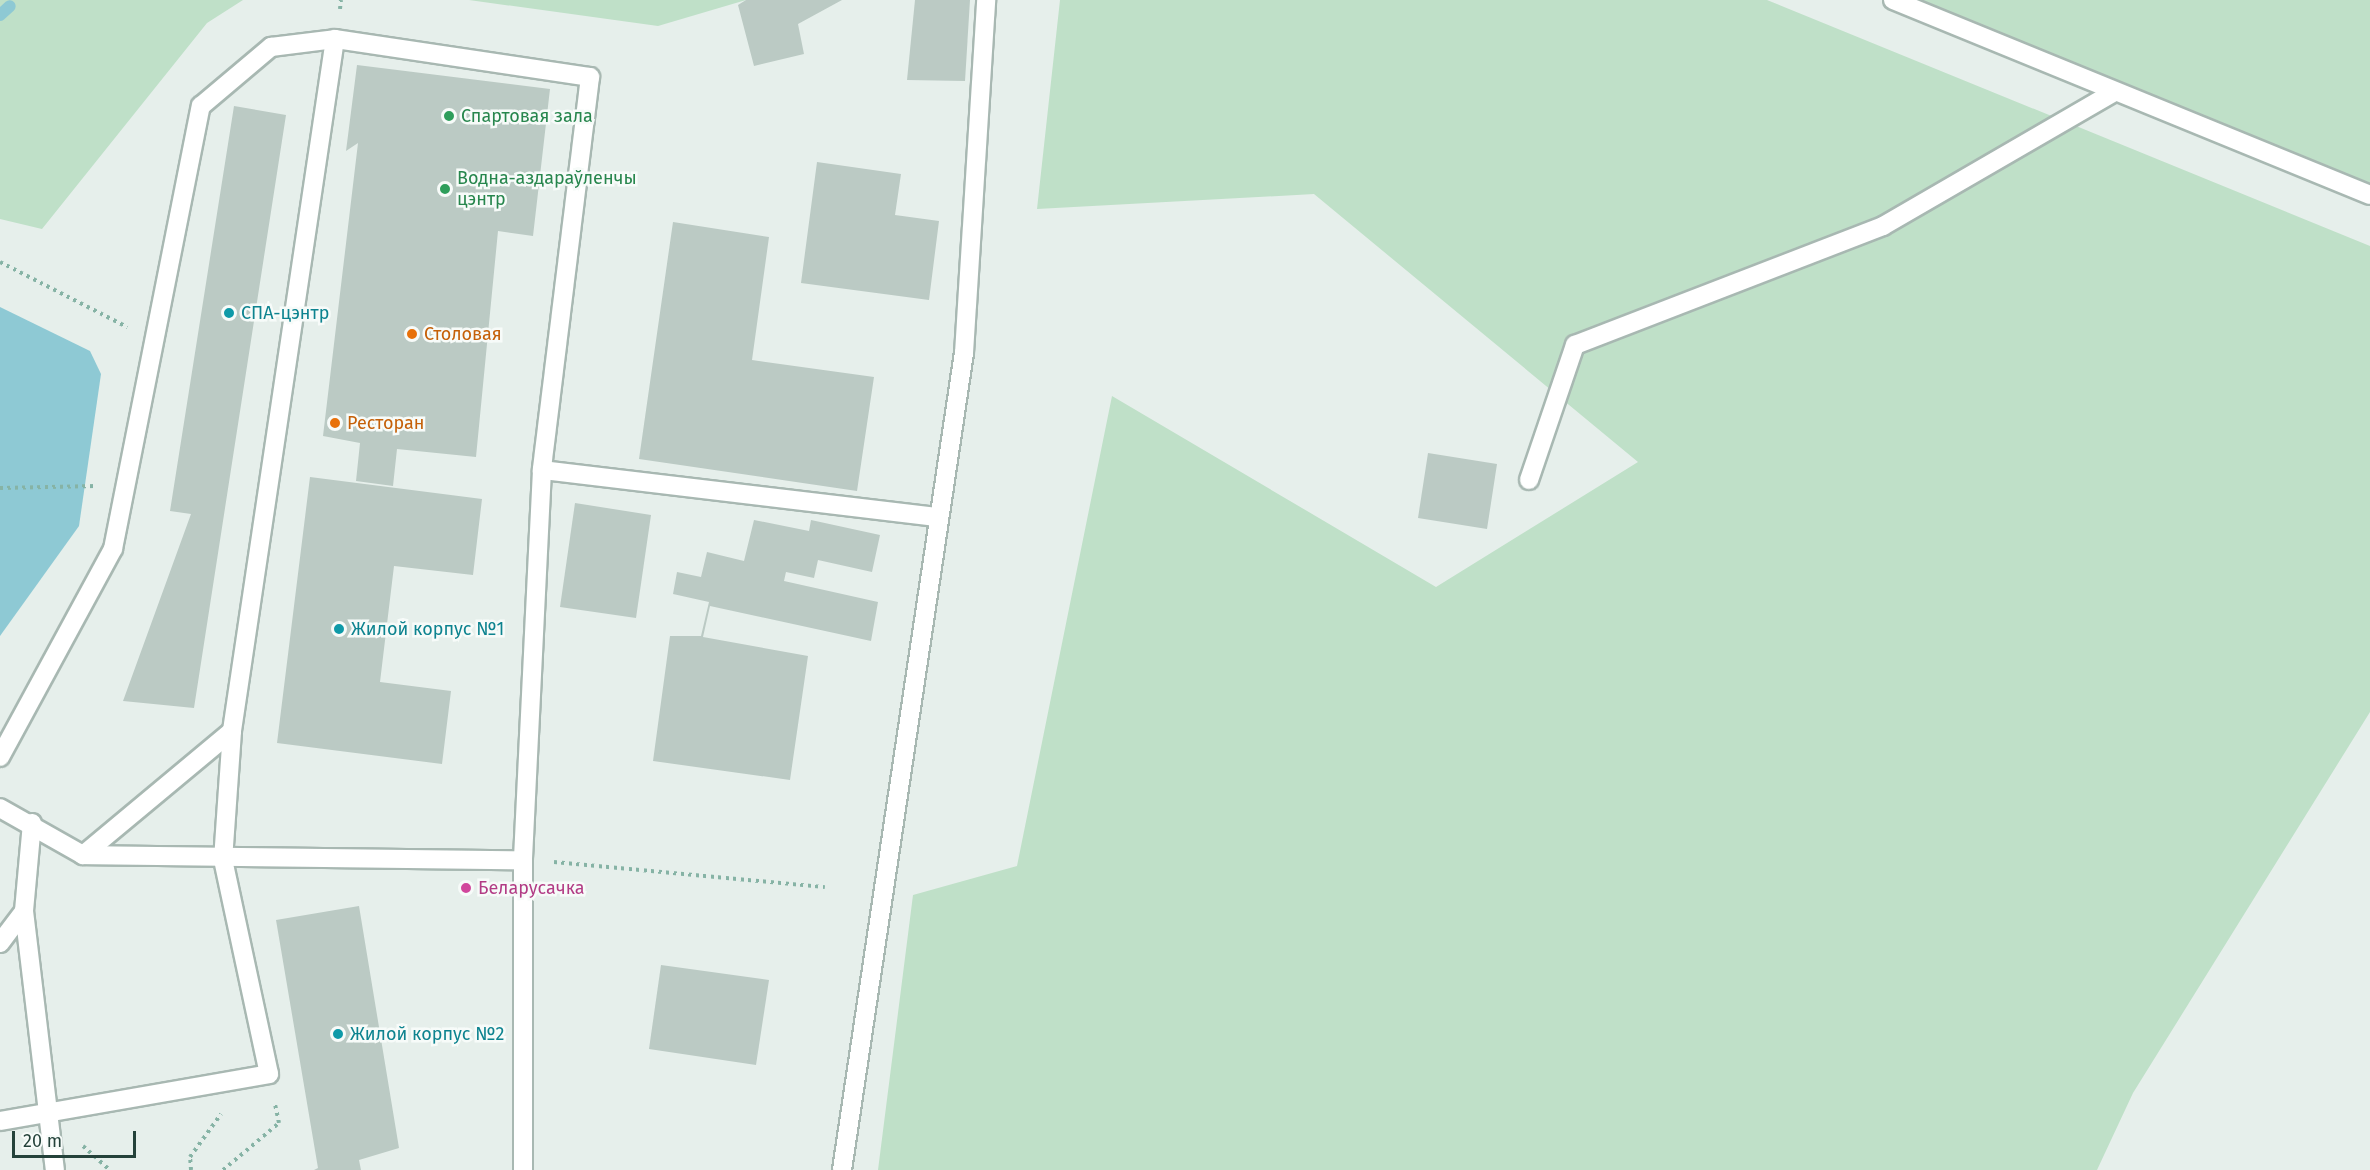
<!DOCTYPE html>
<meta charset="utf-8">
<style>
body{margin:0}
#map{position:relative;width:2370px;height:1170px;overflow:hidden;background:#e6efeb;font-family:"Fira Sans",sans-serif}
div>[style]{position:absolute}
.green>*{inset:0;background:#bfe0c8}
.water>*{inset:0;background:#8ec9d4}
.stream>*{height:12px;margin:-6px;padding:0 6px;transform-origin:6px;border-radius:6px;background:#8ec9d4}
.building>*{inset:0;background:#bbcac4}
.path>*{height:4px;margin-top:-2px;transform-origin:0;background:repeating-linear-gradient(90deg,#86b3a5 0 3px,transparent 0 7.5px)}
.roads{filter:drop-shadow(2px 0 #a8b8b2) drop-shadow(-2px 0 #a8b8b2) drop-shadow(0 2px #a8b8b2) drop-shadow(0 -2px #a8b8b2)}
.service>*{height:18px;margin:-9px;padding:0 9px;transform-origin:9px;border-radius:9px;background:#fff}
.minor>*{height:18px;margin:-9px;padding:0 9px;transform-origin:9px;border-radius:9px;background:#fff}
.tertiary>*{height:18px;margin:-9px;padding:0 9px;transform-origin:9px;border-radius:9px;background:#fff}
.dots>*{width:16px;height:16px;translate:-50% -50%;box-sizing:border-box;border:3px solid #f7fbf9;border-radius:50%}
span{translate:-50% -50%;white-space:nowrap;text-align:center;line-height:1.15;-webkit-text-stroke:5px #f7fbf9;paint-order:stroke}
.leisure-label{font-size:18px;color:#27864d}
.left{translate:0 -50%;text-align:left}
.culture-label{font-size:18px;color:#0d838f}
.food-label{font-size:18px;color:#c56008}
.hotel-label{font-size:18px;color:#b23c85}
.scale{position:absolute;left:12px;top:1131px;width:124px;height:27px;box-sizing:border-box;border:3px solid #24423a;border-top:0;padding-left:8px;font-size:18px;line-height:21px;white-space:nowrap;color:#24423a;-webkit-text-stroke:4px #f7fbf9;paint-order:stroke}
</style>
<div id="map">
<div class="green">
<i style="clip-path:polygon(0 0,243px 0,207px 23px,42px 229px,0 219px)"></i>
<i style="clip-path:polygon(469px 0,746px 0,658px 26px)"></i>
<i style="clip-path:polygon(1060px 0,1767px 0,2370px 246px,2370px 712px,2133px 1093px,2097px 1170px,878px 1170px,913px 895px,1017px 866px,1112px 396px,1436px 587px,1638px 462px,1314px 194px,1037px 209px)"></i>
<i style="clip-path:polygon(1893px 0,2370px 0,2370px 195px)"></i>
</div>
<div class="water">
<i style="clip-path:polygon(0 307px,90px 351px,101px 374px,79px 526px,0 636px)"></i>
</div>
<div class="stream">
<i style="left:0;top:15px;width:13px;rotate:-42deg"></i>
</div>
<div class="building">
<i style="clip-path:polygon(746px 0,842px 0,798px 24px,804px 54px,754px 66px,738px 5px)"></i>
<i style="clip-path:polygon(915px 0,970px 0,965px 81px,907px 80px)"></i>
<i style="clip-path:polygon(357px 65px,550px 89px,533px 236px,498px 231px,476px 457px,397px 449px,393px 486px,356px 481px,360px 443px,323px 436px,358px 143px,346px 151px)"></i>
<i style="clip-path:polygon(234px 106px,286px 115px,194px 708px,123px 701px,191px 514px,170px 511px)"></i>
<i style="clip-path:polygon(817px 162px,901px 174px,895px 215px,939px 221px,929px 300px,801px 283px)"></i>
<i style="clip-path:polygon(673px 222px,769px 237px,752px 360px,874px 377px,857px 491px,639px 459px)"></i>
<i style="clip-path:polygon(1428px 453px,1497px 464px,1487px 529px,1418px 518px)"></i>
<i style="clip-path:polygon(310px 477px,482px 499px,473px 575px,394px 566px,380px 682px,451px 691px,442px 764px,277px 743px)"></i>
<i style="clip-path:polygon(575px 503px,651px 515px,636px 618px,560px 607px)"></i>
<i style="clip-path:polygon(754px 520px,809px 531px,811px 520px,880px 535px,872px 572px,818px 560px,814px 578px,786px 572px,784px 581px,878px 602px,871px 641px,710px 606px,703px 637px,808px 656px,790px 780px,653px 761px,670px 636px,701px 636px,709px 602px,673px 594px,677px 572px,701px 577px,707px 552px,744px 561px)"></i>
<i style="clip-path:polygon(359px 906px,399px 1148px,359px 1160px,361px 1170px,314px 1170px,318px 1168px,276px 920px)"></i>
<i style="clip-path:polygon(661px 965px,769px 980px,756px 1065px,649px 1049px)"></i>
</div>
<div class="path">
<i style="left:340px;top:9px;width:9px;rotate:-84deg"></i>
<i style="left:0;top:262px;width:143px;rotate:27.1deg"></i>
<i style="left:0;top:488px;width:96px;rotate:-1.2deg"></i>
<i style="left:554px;top:862px;width:272px;rotate:5.3deg"></i>
<i style="left:83px;top:1146px;width:36px;rotate:42deg"></i>
<i style="left:191px;top:1170px;width:13px;rotate:-94deg"></i>
<i style="left:190px;top:1157px;width:53px;rotate:-54.2deg"></i>
<i style="left:223px;top:1170px;width:73px;rotate:-40deg"></i>
<i style="left:279px;top:1123px;width:19px;rotate:-102deg"></i>
</div>
<div class="roads">
<div class="service">
<i style="left:335px;top:39px;width:258px;rotate:8.5deg"></i>
<i style="left:590px;top:77px;width:396px;rotate:97deg"></i>
<i style="left:542px;top:470px;width:390px;rotate:92.8deg"></i>
<i style="left:523px;top:860px;width:310px;rotate:90deg"></i>
<i style="left:542px;top:470px;width:399px;rotate:6.8deg"></i>
<i style="left:1529px;top:480px;width:143px;rotate:-71.2deg"></i>
<i style="left:1575px;top:345px;width:330px;rotate:-21.1deg"></i>
<i style="left:1883px;top:226px;width:267px;rotate:-30.1deg"></i>
<i style="left:0;top:757px;width:237px;rotate:-61.5deg"></i>
<i style="left:113px;top:549px;width:452px;rotate:-78.8deg"></i>
<i style="left:201px;top:106px;width:92px;rotate:-40.1deg"></i>
<i style="left:271px;top:47px;width:64px;rotate:-7.1deg"></i>
<i style="left:335px;top:39px;width:700px;rotate:98.47deg"></i>
<i style="left:232px;top:731px;width:194px;rotate:140.2deg"></i>
<i style="left:83px;top:855px;width:95px;rotate:-150.5deg"></i>
<i style="left:32px;top:823px;width:88px;rotate:95.2deg"></i>
<i style="left:24px;top:911px;width:261px;rotate:83.2deg"></i>
<i style="left:83px;top:855px;width:440px;rotate:0.7deg"></i>
<i style="left:0;top:943px;width:40px;rotate:-53deg"></i>
<i style="left:0;top:1121px;width:273px;rotate:-9.9deg"></i>
<i style="left:269px;top:1074px;width:219px;rotate:-102.1deg"></i>
<i style="left:223px;top:860px;width:129px;rotate:-86deg"></i>
</div>
<div class="minor">
<i style="left:842px;top:1170px;width:826px;rotate:-81.51deg"></i>
<i style="left:964px;top:353px;width:354px;rotate:-86.4deg"></i>
</div>
<div class="tertiary">
<i style="left:1893px;top:0;width:515px;rotate:22.23deg"></i>
</div>
</div>
<div class="dots">
<i style="left:449px;top:116px;background:#2e9e5b"></i>
<i style="left:445px;top:189px;background:#2e9e5b"></i>
<i style="left:229px;top:313px;background:#0f9aa8"></i>
<i style="left:412px;top:334px;background:#e8710a"></i>
<i style="left:335px;top:423px;background:#e8710a"></i>
<i style="left:339px;top:629px;background:#0f9aa8"></i>
<i style="left:466px;top:888px;background:#d1479c"></i>
<i style="left:338px;top:1034px;background:#0f9aa8"></i>
</div>
<div class="leisure-label">
<span class="left" style="left:461px;top:116px">Спартовая зала</span>
<span class="left" style="left:457px;top:189px">Водна-аздараўленчы<br>цэнтр</span>
</div>
<div class="culture-label">
<span class="left" style="left:241px;top:313px">СПА-цэнтр</span>
<span class="left" style="left:351px;top:629px">Жилой корпус №1</span>
<span class="left" style="left:350px;top:1034px">Жилой корпус №2</span>
</div>
<div class="food-label">
<span class="left" style="left:424px;top:334px">Столовая</span>
<span class="left" style="left:347px;top:423px">Ресторан</span>
</div>
<div class="hotel-label">
<span class="left" style="left:478px;top:888px">Беларусачка</span>
</div>
<div class="scale">20 m</div>
</div>
